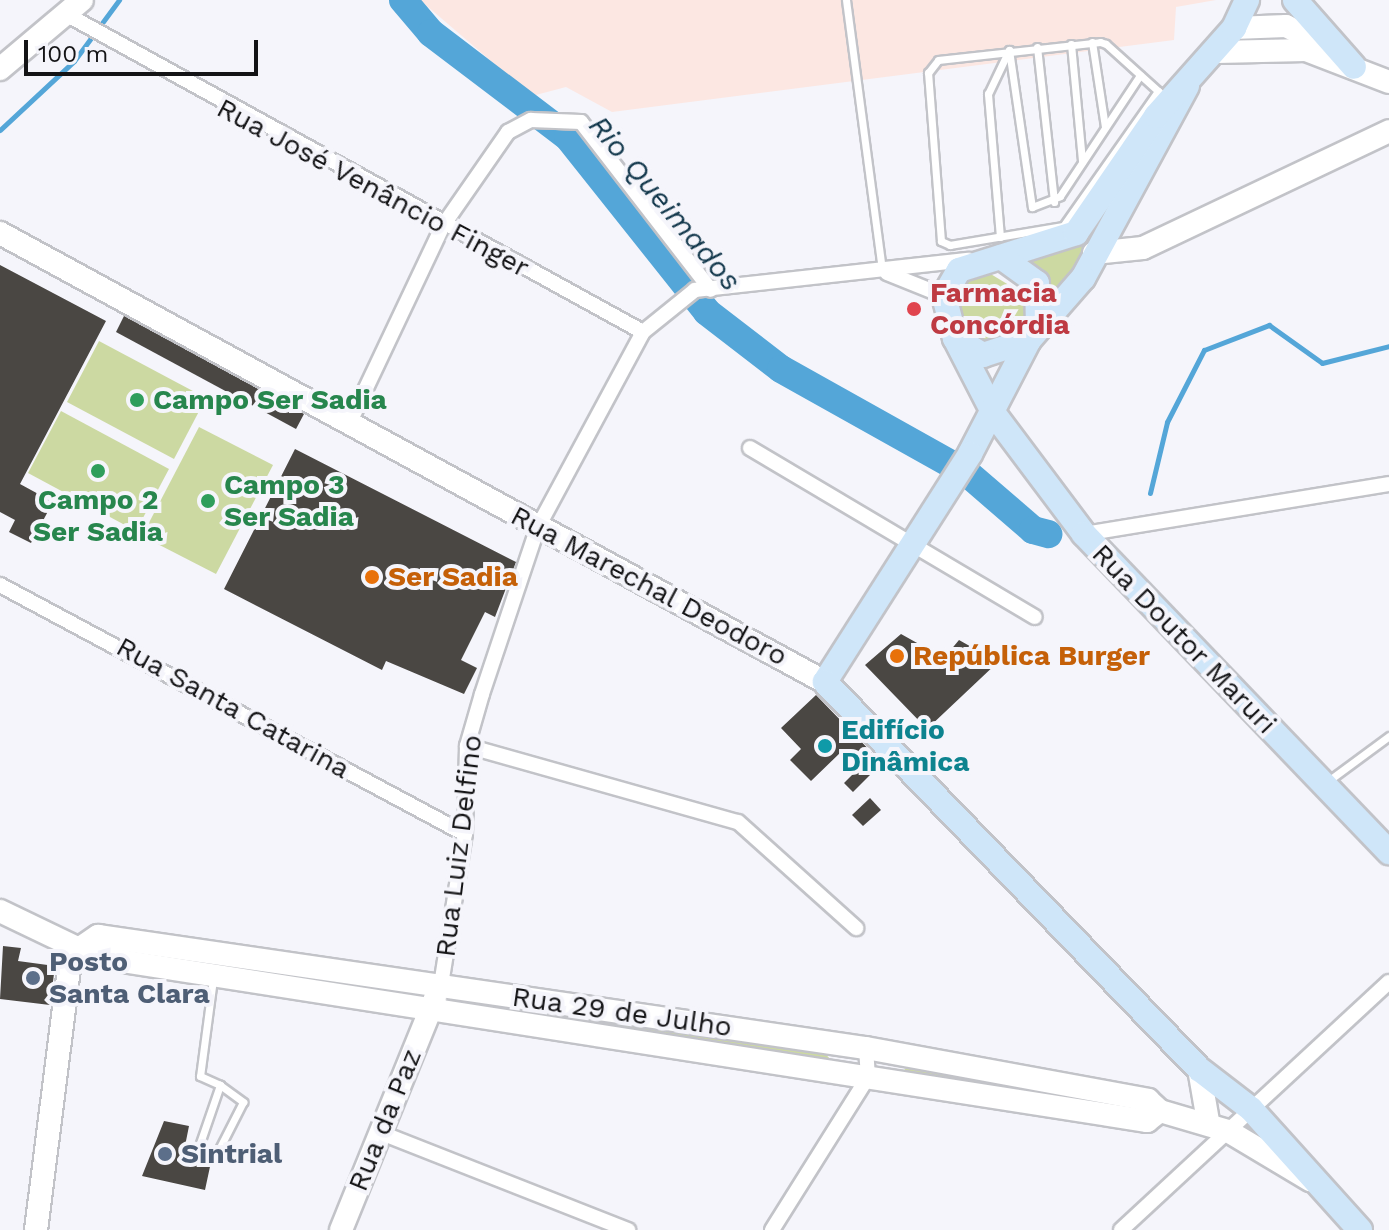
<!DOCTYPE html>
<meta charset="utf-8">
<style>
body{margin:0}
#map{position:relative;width:1389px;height:1230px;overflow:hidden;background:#f5f5fb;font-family:"Work Sans",sans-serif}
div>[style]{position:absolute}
.industrial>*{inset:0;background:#fce7e2}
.green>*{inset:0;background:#ccd9a2}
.stream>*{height:5px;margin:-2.5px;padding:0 2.5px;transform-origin:2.5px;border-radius:2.5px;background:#54a6d8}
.river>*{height:28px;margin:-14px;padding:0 14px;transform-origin:14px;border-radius:14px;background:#54a6d8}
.building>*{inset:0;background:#4a4743}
.roads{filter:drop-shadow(2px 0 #c2c3c8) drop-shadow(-2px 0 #c2c3c8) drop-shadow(0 2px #c2c3c8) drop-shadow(0 -2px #c2c3c8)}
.lane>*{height:7px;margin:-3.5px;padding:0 3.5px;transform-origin:3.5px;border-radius:3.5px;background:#fff}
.street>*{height:14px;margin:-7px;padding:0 7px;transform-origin:7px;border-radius:7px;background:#fff}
.secondary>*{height:22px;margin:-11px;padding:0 11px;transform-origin:11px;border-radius:11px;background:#fff}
.primary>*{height:24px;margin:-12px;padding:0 12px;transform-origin:12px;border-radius:12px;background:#cfe6f9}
.dots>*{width:22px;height:22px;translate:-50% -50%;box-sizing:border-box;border:4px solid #f5f5fb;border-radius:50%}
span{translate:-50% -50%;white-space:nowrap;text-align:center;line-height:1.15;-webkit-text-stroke:8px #f5f5fb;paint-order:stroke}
.street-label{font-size:28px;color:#141416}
.health-label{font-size:28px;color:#be3a42;font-weight:700}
.left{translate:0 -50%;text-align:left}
.leisure-label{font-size:28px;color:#27864d;font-weight:700}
.food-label{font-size:28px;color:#c56008;font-weight:700}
.culture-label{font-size:28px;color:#0d838f;font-weight:700}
.service-label{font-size:28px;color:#4e5e75;font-weight:700}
.water-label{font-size:30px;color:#13384c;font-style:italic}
.scale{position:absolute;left:24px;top:40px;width:234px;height:36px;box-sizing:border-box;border:4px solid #141416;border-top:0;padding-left:10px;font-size:24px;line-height:28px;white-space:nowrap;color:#141416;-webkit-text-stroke:6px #f5f5fb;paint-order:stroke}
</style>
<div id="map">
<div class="industrial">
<i style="clip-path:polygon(420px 0,1216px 0,1176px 7px,1174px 40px,612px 112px,566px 87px,532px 96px)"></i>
</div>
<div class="green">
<i style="clip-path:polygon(1081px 242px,1087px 249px,1050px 299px,1031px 262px)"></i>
<i style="clip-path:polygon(989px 273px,1022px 293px,1026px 326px,1016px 339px,983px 346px,960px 327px,951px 297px,961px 276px)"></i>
<i style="clip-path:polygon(99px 341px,206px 398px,174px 459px,67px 402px)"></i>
<i style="clip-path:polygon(61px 411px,169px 469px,136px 531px,28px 473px)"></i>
<i style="clip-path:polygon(199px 427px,273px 465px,216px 574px,142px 536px)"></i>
<i style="clip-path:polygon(471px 995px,822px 1050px,830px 1059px,821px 1064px,469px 1008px,463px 1001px)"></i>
<i style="clip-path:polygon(912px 1064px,1138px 1099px,1138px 1115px,910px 1077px,904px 1070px)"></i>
</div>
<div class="stream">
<i style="left:0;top:130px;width:101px;rotate:-43deg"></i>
<i style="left:74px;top:61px;width:76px;rotate:-53.6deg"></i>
<i style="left:1150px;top:493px;width:73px;rotate:-76.5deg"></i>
<i style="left:1167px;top:422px;width:81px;rotate:-62.8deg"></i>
<i style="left:1204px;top:350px;width:70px;rotate:-21deg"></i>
<i style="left:1269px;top:325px;width:65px;rotate:35.6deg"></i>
<i style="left:1322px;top:363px;width:69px;rotate:-14.2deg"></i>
</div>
<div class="river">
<i style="left:403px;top:0;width:43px;rotate:49.7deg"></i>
<i style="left:431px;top:33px;width:172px;rotate:37.2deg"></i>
<i style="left:568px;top:137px;width:223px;rotate:51.5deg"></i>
<i style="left:707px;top:312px;width:93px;rotate:37.6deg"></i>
<i style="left:781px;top:369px;width:213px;rotate:29.2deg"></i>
<i style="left:967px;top:473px;width:87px;rotate:40.8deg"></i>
<i style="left:1033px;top:530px;width:16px;rotate:15deg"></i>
</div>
<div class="building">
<i style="clip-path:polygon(0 265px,106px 321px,20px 484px,53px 502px,31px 543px,9px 532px,15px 520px,0 512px)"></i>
<i style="clip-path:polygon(124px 316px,304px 414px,296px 429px,116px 332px)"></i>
<i style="clip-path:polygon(295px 449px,516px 562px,495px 617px,485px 612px,461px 660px,477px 668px,464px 694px,386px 661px,382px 670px,224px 589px)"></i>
<i style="clip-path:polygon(901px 634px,944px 658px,959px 640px,998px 662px,927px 729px,865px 665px)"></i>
<i style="clip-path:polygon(816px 695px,882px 763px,853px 792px,844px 783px,858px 769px,841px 752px,811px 781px,790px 760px,801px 749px,781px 728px)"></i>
<i style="clip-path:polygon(870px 798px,881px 810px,863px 826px,852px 815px)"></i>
<i style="clip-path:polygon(3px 946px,21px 948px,18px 961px,55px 966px,50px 1005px,0 999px)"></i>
<i style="clip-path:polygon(164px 1121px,189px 1126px,183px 1156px,211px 1162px,205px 1190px,142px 1176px)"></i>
</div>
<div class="roads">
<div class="lane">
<i style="left:846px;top:0;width:271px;rotate:82.4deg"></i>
<i style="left:1092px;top:42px;width:86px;rotate:81.3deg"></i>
<i style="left:1071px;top:44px;width:118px;rotate:84.6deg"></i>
<i style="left:1037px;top:47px;width:156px;rotate:83.7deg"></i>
<i style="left:1158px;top:91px;width:165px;rotate:125.1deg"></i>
<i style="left:1063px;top:226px;width:115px;rotate:170.5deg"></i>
<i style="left:950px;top:245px;width:10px;rotate:-156deg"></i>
<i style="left:941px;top:241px;width:169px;rotate:-94.4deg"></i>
<i style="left:928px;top:73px;width:16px;rotate:-52deg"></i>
<i style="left:938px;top:60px;width:163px;rotate:-6.3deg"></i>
<i style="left:1100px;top:42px;width:6px;rotate:18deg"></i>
<i style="left:1106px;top:44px;width:70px;rotate:42.1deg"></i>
<i style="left:1158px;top:91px;width:11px;rotate:41deg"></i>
<i style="left:1000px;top:237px;width:144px;rotate:-94.8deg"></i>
<i style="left:988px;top:94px;width:49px;rotate:-64.5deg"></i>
<i style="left:1009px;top:50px;width:159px;rotate:81.7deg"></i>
<i style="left:1032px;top:207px;width:30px;rotate:-21deg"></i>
<i style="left:1060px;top:196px;width:145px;rotate:-56.5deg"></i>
<i style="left:1328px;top:781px;width:76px;rotate:-36.4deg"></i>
<i style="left:213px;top:979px;width:98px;rotate:97.6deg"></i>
<i style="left:200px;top:1076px;width:22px;rotate:24deg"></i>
<i style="left:220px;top:1085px;width:29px;rotate:36deg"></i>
<i style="left:243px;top:1102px;width:57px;rotate:117deg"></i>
<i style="left:217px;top:1153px;width:19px;rotate:-168deg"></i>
<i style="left:198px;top:1149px;width:68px;rotate:-71deg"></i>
</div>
<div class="street">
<i style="left:64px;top:13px;width:661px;rotate:28.85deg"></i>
<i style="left:887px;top:273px;width:61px;rotate:22deg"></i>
<i style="left:350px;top:422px;width:216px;rotate:-64.7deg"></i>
<i style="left:442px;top:227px;width:116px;rotate:-55.2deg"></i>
<i style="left:508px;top:132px;width:26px;rotate:-28deg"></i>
<i style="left:531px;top:120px;width:50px;rotate:2.3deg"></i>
<i style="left:581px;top:122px;width:212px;rotate:52.3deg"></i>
<i style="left:750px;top:448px;width:331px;rotate:30.7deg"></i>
<i style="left:1084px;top:534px;width:309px;rotate:-9.3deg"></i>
<i style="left:0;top:585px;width:527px;rotate:28.17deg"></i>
<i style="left:467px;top:746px;width:281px;rotate:15.7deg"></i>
<i style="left:738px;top:822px;width:159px;rotate:41.9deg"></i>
<i style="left:441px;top:985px;width:153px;rotate:-81deg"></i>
<i style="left:465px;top:834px;width:88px;rotate:-88.7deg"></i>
<i style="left:467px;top:746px;width:54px;rotate:-73.9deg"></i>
<i style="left:482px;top:694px;width:176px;rotate:-71.5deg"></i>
<i style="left:538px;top:527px;width:221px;rotate:-61.7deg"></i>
<i style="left:643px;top:332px;width:67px;rotate:-38.9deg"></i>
<i style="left:695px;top:290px;width:275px;rotate:-6.3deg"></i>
<i style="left:379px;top:1132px;width:268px;rotate:21.5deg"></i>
<i style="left:772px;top:1230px;width:181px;rotate:-57.9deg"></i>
<i style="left:868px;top:1077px;width:29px;rotate:-94deg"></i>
<i style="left:1121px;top:1230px;width:365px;rotate:-42.8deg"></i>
</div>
<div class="secondary">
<i style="left:1234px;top:28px;width:52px;rotate:-2.2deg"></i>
<i style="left:1286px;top:26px;width:51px;rotate:27.1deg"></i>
<i style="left:1217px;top:52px;width:89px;rotate:-1.3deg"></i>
<i style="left:1306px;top:50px;width:89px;rotate:21.1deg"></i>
<i style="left:0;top:69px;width:107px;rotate:-40.1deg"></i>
<i style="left:0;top:233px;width:939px;rotate:28.56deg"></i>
<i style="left:1094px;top:253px;width:49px;rotate:-5.8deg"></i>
<i style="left:1143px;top:248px;width:272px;rotate:-25.4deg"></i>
<i style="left:0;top:911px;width:106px;rotate:25.6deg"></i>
<i style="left:96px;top:957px;width:1064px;rotate:8.87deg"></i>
<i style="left:1147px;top:1121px;width:16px;rotate:-38deg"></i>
<i style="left:80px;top:948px;width:22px;rotate:-34deg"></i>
<i style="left:98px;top:936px;width:776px;rotate:8.3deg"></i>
<i style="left:866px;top:1048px;width:287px;rotate:10.4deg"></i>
<i style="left:1148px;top:1100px;width:16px;rotate:43deg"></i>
<i style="left:1160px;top:1111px;width:71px;rotate:16.4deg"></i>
<i style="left:1228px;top:1131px;width:96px;rotate:30.9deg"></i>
<i style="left:1199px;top:1069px;width:53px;rotate:80.2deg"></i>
<i style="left:36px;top:1230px;width:286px;rotate:-82.8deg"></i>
<i style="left:341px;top:1230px;width:250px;rotate:-67.9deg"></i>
</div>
<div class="primary">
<i style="left:1295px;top:0;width:89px;rotate:48.6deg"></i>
<i style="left:1187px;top:86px;width:218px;rotate:118.4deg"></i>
<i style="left:1083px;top:278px;width:82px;rotate:131.1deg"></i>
<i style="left:1029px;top:340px;width:48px;rotate:161.9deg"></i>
<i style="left:983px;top:355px;width:33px;rotate:-149deg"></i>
<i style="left:955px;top:338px;width:43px;rotate:-104.7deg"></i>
<i style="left:944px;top:296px;width:30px;rotate:-60deg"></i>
<i style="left:959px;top:270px;width:123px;rotate:-17.5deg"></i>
<i style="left:1076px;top:233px;width:142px;rotate:-55.6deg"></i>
<i style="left:1156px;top:116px;width:118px;rotate:-48.4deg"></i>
<i style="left:1234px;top:28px;width:31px;rotate:-65deg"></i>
<i style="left:1001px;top:257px;width:44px;rotate:35.8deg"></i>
<i style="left:1037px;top:283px;width:44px;rotate:88.7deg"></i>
<i style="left:956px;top:340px;width:83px;rotate:62.8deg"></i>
<i style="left:994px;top:414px;width:150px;rotate:53.1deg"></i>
<i style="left:1084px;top:534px;width:441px;rotate:46.2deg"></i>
<i style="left:1029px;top:340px;width:128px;rotate:117.4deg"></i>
<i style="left:970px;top:454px;width:270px;rotate:122.5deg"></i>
<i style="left:825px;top:682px;width:538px;rotate:45.98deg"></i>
<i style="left:1199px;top:1069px;width:66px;rotate:37.6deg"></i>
<i style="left:1251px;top:1109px;width:163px;rotate:48deg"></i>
</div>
</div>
<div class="dots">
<i style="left:914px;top:309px;background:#e0444e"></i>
<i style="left:137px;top:400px;background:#2e9e5b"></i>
<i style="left:98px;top:471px;background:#2e9e5b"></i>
<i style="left:208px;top:501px;background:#2e9e5b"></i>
<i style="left:372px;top:577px;background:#e8710a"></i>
<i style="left:897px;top:656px;background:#e8710a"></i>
<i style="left:825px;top:746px;background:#0f9aa8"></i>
<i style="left:33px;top:978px;background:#5c6f8a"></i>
<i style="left:165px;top:1154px;background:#5c6f8a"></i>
</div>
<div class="street-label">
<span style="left:373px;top:188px;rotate:28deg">Rua José Venâncio Finger</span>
<span style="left:649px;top:586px;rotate:28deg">Rua Marechal Deodoro</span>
<span style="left:1184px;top:639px;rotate:46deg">Rua Doutor Maruri</span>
<span style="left:233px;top:708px;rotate:29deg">Rua Santa Catarina</span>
<span style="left:459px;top:846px;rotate:-83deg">Rua Luiz Delfino</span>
<span style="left:622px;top:1012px;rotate:8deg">Rua 29 de Julho</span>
<span style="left:385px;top:1120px;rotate:-68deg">Rua da Paz</span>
</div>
<div class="health-label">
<span class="left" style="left:930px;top:309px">Farmacia<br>Concórdia</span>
</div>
<div class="leisure-label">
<span class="left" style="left:153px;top:400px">Campo Ser Sadia</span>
<span class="left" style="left:224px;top:501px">Campo 3<br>Ser Sadia</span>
<span style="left:98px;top:516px">Campo 2<br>Ser Sadia</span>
</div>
<div class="food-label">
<span class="left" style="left:388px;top:577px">Ser Sadia</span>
<span class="left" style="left:913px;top:656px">República Burger</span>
</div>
<div class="culture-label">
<span class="left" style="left:841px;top:746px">Edifício<br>Dinâmica</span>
</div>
<div class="service-label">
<span class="left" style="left:49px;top:978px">Posto<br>Santa Clara</span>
<span class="left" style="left:181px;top:1154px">Sintrial</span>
</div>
<div class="water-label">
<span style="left:665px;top:203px;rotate:50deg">Rio Queimados</span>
</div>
<div class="scale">100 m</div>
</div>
